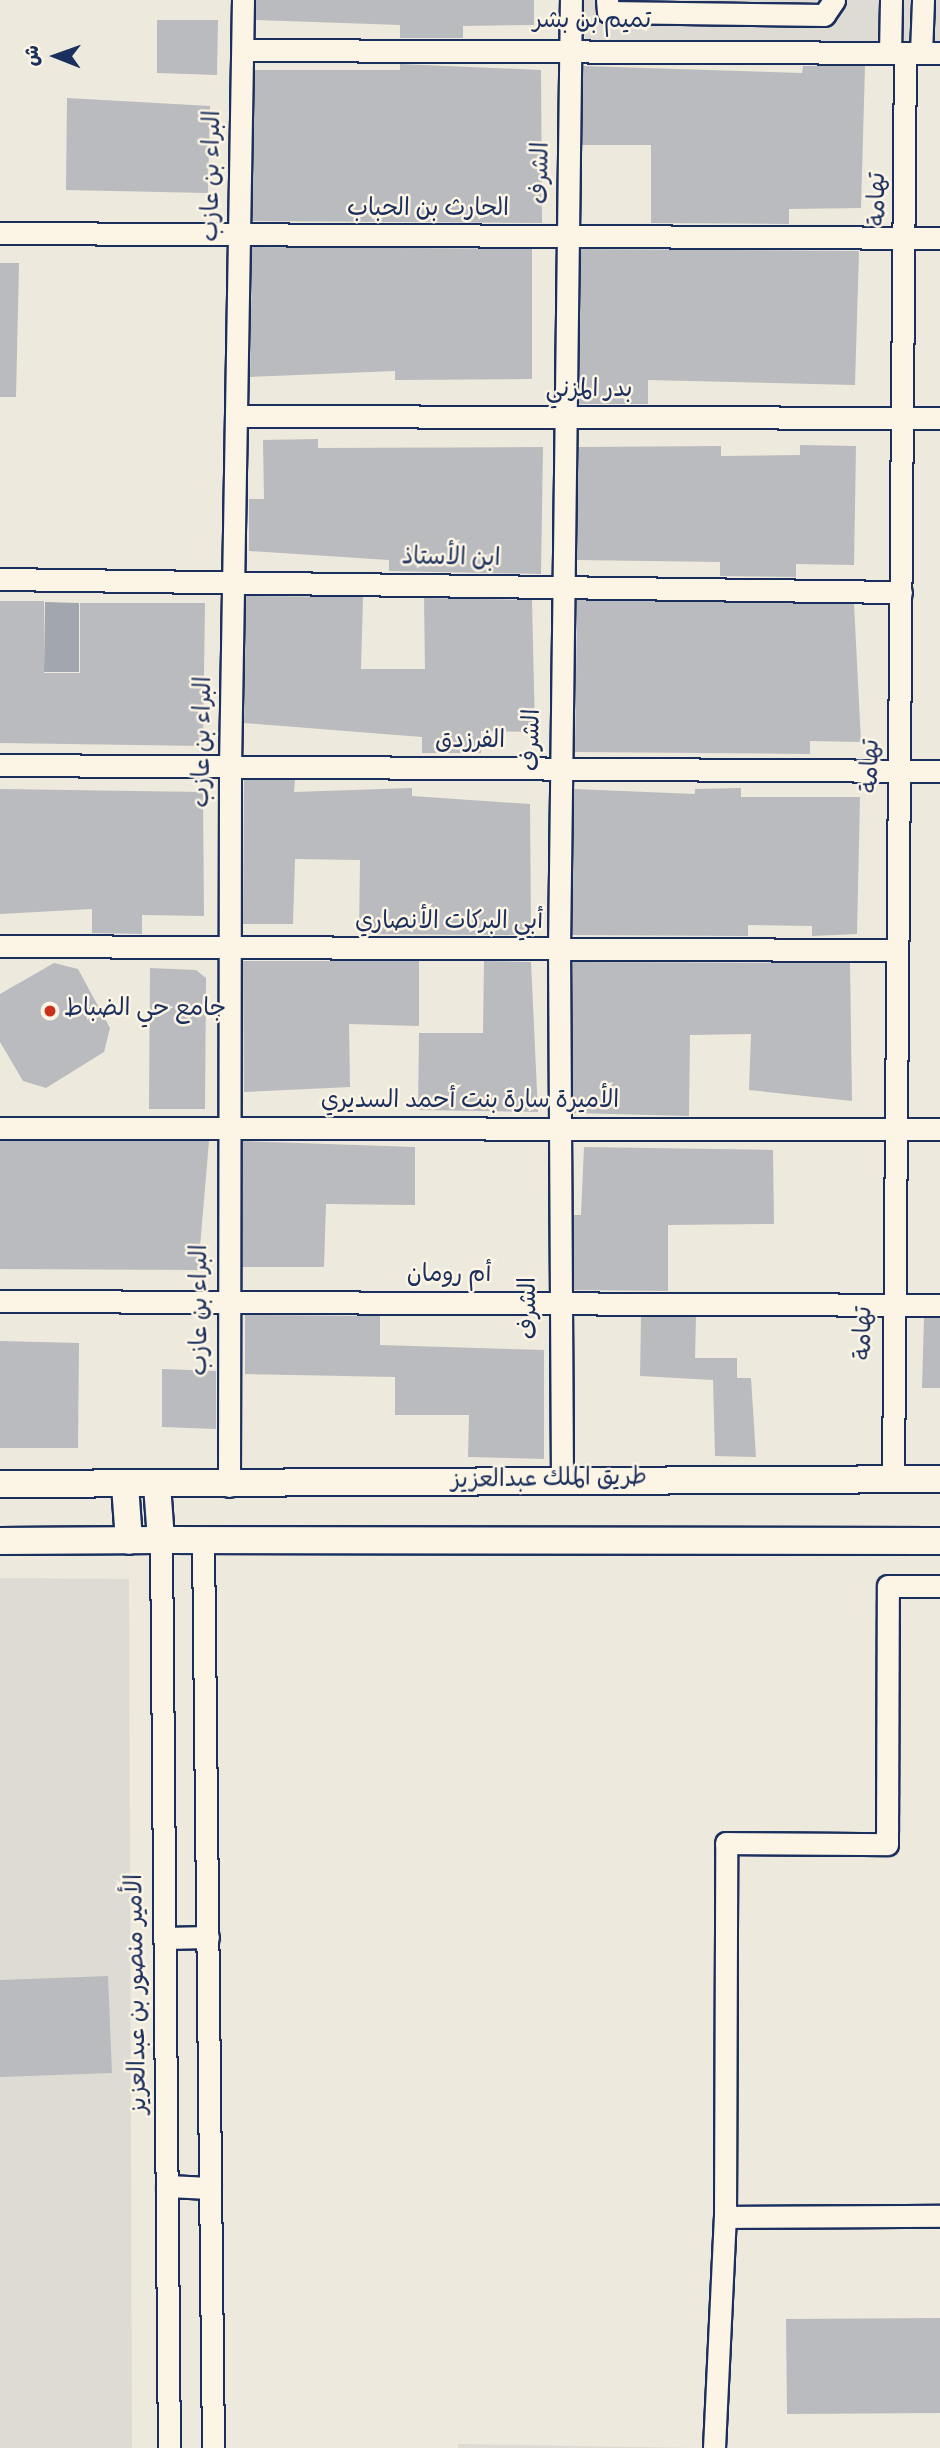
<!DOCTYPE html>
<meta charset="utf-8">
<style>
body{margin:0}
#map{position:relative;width:940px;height:2448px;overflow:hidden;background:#eee9dd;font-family:"Gochi Hand","Playpen Sans Arabic",sans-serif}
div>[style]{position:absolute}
.built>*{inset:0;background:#dedbd4}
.water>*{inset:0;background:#a2a7af}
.building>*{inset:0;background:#babbbe}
.roads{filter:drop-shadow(2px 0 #1b2f5e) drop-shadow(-2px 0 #1b2f5e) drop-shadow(0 2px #1b2f5e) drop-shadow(0 -2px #1b2f5e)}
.minor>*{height:21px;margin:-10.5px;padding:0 10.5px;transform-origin:10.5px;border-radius:10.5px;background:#fcf5e5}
.major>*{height:26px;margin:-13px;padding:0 13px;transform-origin:13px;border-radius:13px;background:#fcf5e5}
.dots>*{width:19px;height:19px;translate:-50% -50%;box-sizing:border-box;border:4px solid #fcf5e5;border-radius:50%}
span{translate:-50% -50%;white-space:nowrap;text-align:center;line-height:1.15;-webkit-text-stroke:5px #fcf5e5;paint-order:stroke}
.street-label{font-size:24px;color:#1b2f5e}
.poi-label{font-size:24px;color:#1b2f5e}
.left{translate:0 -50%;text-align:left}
.north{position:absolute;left:21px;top:21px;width:70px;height:70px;-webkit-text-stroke:5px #fcf5e5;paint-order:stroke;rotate:271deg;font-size:19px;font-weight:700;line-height:28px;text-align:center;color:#1b2f5e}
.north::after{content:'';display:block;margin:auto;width:24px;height:32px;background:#1b2f5e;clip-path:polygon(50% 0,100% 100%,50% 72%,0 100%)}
</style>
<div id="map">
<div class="built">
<i style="clip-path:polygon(578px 0,940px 0,940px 45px,587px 41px,577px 24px)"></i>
<i style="clip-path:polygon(0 1578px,129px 1579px,132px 2448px,0 2448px)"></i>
<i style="clip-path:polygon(458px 2444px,695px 2448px,458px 2448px)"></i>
</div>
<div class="water">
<i style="clip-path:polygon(45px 602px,79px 603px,79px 672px,44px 672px)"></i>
</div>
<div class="building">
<i style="clip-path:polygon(256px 0,534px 0,534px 25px,463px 26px,463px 38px,400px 38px,400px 25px,256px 20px)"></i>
<i style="clip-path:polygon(157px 20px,218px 20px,217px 75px,157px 73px)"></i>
<i style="clip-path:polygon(400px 64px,541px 70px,542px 223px,252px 221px,255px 70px,400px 70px)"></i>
<i style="clip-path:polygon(583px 66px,802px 73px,803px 66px,865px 66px,861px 208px,789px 209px,789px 224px,651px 223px,651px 145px,582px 145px)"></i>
<i style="clip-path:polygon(67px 98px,210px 106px,208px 193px,66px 190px)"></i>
<i style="clip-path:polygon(252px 247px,532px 249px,532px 379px,395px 380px,395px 371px,250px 377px)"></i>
<i style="clip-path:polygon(581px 249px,859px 251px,855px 385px,648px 380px,648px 404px,579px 404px)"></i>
<i style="clip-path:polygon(0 263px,19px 263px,16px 397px,0 397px)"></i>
<i style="clip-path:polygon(318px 439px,318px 448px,543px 447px,541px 574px,389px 571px,389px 560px,249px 551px,249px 499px,264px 499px,263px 440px)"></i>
<i style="clip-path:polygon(800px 445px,856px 446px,854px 565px,796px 564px,796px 577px,720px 576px,720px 562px,577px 560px,578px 447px,721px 446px,721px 456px,800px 455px)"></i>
<i style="clip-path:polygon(246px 596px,363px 597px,361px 669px,425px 669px,424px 598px,532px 600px,535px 732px,481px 731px,481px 753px,422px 753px,422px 737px,244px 723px)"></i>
<i style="clip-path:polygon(577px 600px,854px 604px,861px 742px,810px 741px,810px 754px,575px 752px)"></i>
<i style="clip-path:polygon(0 601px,44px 601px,44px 673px,80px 673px,80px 603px,205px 603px,203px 746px,0 743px)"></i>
<i style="clip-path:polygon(244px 780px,295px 780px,294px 792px,412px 788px,412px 796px,530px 804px,531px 935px,359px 934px,360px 860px,295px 859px,293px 924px,243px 924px)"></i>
<i style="clip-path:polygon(741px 788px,741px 797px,860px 797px,857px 934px,812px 936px,812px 926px,748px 925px,748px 936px,572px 935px,574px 789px,695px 794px,695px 789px)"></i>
<i style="clip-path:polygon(0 789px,203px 792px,204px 916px,142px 915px,142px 934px,92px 933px,92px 909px,0 914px)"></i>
<i style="clip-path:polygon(243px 961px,419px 961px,419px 1026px,349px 1024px,350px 1087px,244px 1092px)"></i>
<i style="clip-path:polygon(484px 961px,531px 962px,538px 1112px,418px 1110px,419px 1033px,483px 1033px)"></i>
<i style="clip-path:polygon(572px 962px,850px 963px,852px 1101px,749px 1090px,751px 1034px,690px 1035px,689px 1116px,573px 1113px)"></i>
<i style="clip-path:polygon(54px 963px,78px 969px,110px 1028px,104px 1052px,46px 1088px,23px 1081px,0 1042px,0 994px)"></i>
<i style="clip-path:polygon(150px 968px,196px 970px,206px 978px,205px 1109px,149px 1109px)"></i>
<i style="clip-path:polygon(0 1141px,209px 1141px,198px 1270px,0 1269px)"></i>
<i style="clip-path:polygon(243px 1141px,415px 1147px,415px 1205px,326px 1204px,324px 1267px,242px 1267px)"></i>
<i style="clip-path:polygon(584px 1147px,773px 1150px,774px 1224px,668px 1225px,668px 1291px,574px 1290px,574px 1215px,581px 1215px)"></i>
<i style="clip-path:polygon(245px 1315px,380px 1316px,380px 1345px,544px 1350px,544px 1459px,468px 1457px,469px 1415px,395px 1415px,395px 1377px,245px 1374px)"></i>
<i style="clip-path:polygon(641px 1317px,696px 1317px,695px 1358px,737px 1358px,737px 1378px,751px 1378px,756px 1457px,715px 1456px,713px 1380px,640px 1376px)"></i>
<i style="clip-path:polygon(924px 1318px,940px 1318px,940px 1388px,922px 1388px)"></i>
<i style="clip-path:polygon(0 1341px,79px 1343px,78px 1448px,0 1448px)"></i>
<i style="clip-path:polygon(162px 1369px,216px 1371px,216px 1429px,162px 1427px)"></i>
<i style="clip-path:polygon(108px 1976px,112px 2073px,0 2077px,0 1980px)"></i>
<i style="clip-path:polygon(940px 2318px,940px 2413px,787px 2414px,786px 2319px)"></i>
</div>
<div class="roads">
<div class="minor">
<i style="left:607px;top:0;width:12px;rotate:85deg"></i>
<i style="left:608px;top:12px;width:216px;rotate:0.8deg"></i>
<i style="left:824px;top:15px;width:18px;rotate:-56deg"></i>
<i style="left:243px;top:50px;width:697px;rotate:0.25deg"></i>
<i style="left:890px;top:53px;width:53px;rotate:-88.9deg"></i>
<i style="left:921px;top:53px;width:53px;rotate:-87.8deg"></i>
<i style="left:0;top:233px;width:940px;rotate:0.3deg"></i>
<i style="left:238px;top:416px;width:702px;rotate:0.16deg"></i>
<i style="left:0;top:579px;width:901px;rotate:0.83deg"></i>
<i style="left:0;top:765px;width:940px;rotate:0.37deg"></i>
<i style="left:0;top:946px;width:897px;rotate:0.26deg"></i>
<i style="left:0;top:1128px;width:940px;rotate:0.06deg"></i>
<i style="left:0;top:1301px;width:940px;rotate:0.24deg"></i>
<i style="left:893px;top:1479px;width:1426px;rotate:-89.52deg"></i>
<i style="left:562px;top:1481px;width:531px;rotate:-90.32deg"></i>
<i style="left:559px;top:950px;width:950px;rotate:-89.28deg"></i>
<i style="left:229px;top:1486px;width:719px;rotate:-89.92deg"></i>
<i style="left:230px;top:767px;width:767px;rotate:-89.03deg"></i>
<i style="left:161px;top:1540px;width:908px;rotate:89.5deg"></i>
<i style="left:203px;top:1540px;width:908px;rotate:89.37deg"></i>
<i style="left:165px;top:1938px;width:43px;rotate:-1.3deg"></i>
<i style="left:167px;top:2186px;width:43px;rotate:2.7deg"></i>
<i style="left:725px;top:2217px;width:215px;rotate:-0.3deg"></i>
<i style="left:714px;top:2448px;width:231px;rotate:-87.3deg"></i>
<i style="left:725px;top:2217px;width:374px;rotate:-89.8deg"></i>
<i style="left:726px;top:1843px;width:161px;rotate:0.4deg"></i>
<i style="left:887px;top:1844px;width:258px;rotate:-89.8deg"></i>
<i style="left:888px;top:1586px;width:52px"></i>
</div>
<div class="major">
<i style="left:0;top:1484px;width:940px;rotate:-0.3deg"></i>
<i style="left:125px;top:1485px;width:56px;rotate:85.9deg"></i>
<i style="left:157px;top:1485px;width:55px;rotate:85.8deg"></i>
<i style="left:161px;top:1540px;width:779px;rotate:0.07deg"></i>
<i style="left:0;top:1541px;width:161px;rotate:-0.4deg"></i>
</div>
</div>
<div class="dots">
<i style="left:50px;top:1011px;background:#c8321e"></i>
</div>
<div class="street-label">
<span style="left:592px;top:23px">تميم بن بشر</span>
<span style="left:543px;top:173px;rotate:-89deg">الشرف</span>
<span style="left:214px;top:176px;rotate:-89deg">البراء بن عازب</span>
<span style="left:880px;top:199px;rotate:-91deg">تهامة</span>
<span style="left:428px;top:211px">الحارث بن الحباب</span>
<span style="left:589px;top:392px">بدر المزني</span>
<span style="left:451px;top:560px;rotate:1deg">ابن الأستاذ</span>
<span style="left:534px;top:740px;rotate:-89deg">الشرف</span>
<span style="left:205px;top:742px;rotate:-89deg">البراء بن عازب</span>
<span style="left:470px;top:743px">الفرزدق</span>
<span style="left:873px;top:766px;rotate:-89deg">تهامة</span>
<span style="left:449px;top:924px">أبي البركات الأنصاري</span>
<span style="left:470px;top:1103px">الأميرة سارة بنت أحمد السديري</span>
<span style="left:449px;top:1277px">أم رومان</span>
<span style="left:531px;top:1308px;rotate:-91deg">الشرف</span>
<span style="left:202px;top:1310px;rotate:-90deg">البراء بن عازب</span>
<span style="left:866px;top:1333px;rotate:-90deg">تهامة</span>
<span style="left:549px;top:1481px;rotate:-1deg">طريق الملك عبدالعزيز</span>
<span style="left:139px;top:1994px;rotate:-91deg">الأمير منصور بن عبدالعزيز</span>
</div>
<div class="poi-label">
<span class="left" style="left:64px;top:1011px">جامع حي الضباط</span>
</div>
<div class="north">ش</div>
</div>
